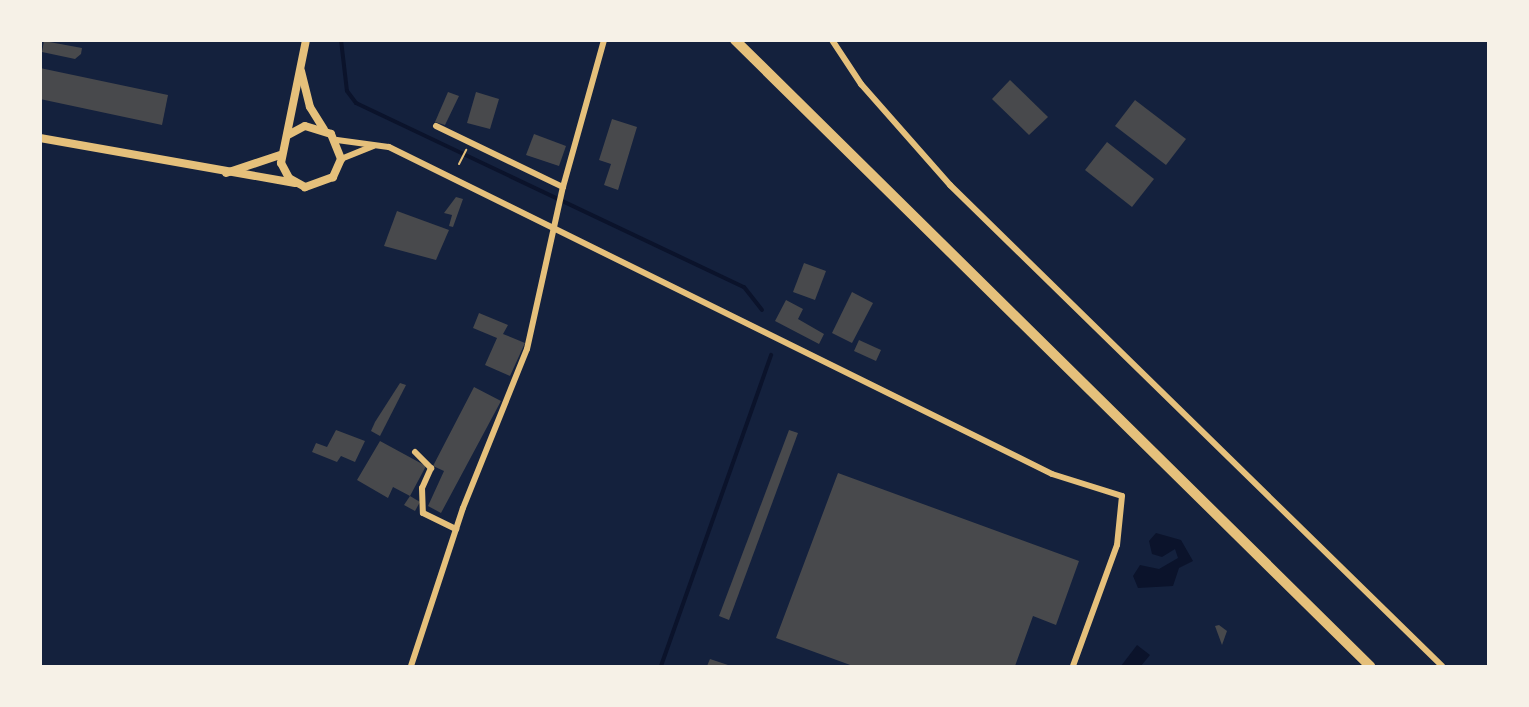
<!DOCTYPE html>
<style>
body{margin:0}
#map{position:relative;width:1529px;height:707px;overflow:hidden;background:#14213d;font-family:Manrope,sans-serif}
div>[style]{position:absolute}
.water>*{inset:0;background:#0b132b}
.stream>*{height:4px;margin:-2px;padding:0 2px;transform-origin:2px;border-radius:2px;background:#0b132b}
.building>*{inset:0;background:#48494c}
.path>*{height:2px;margin:-1px;padding:0 1px;transform-origin:1px;border-radius:1px;background:#e5c07b}
.minor>*{height:6px;margin:-3px;padding:0 3px;transform-origin:3px;border-radius:3px;background:#e5c07b}
.tertiary>*{height:8px;margin:-4px;padding:0 4px;transform-origin:4px;border-radius:4px;background:#e5c07b}
.primary>*{height:10px;margin:-5px;padding:0 5px;transform-origin:5px;border-radius:5px;background:#e5c07b}
span{translate:-50% -50%;white-space:nowrap;text-align:center;line-height:1.15;-webkit-text-stroke:5px #f6f1e7;paint-order:stroke}
.frame{position:absolute;inset:0;border:42px solid #f6f1e7;pointer-events:none}
</style>
<div id="map">
<div class="water">
<i style="clip-path:polygon(1156px 533px,1181px 540px,1193px 561px,1179px 568px,1173px 586px,1138px 588px,1133px 576px,1140px 565px,1159px 569px,1178px 558px,1175px 549px,1162px 557px,1152px 554px,1149px 541px)"></i>
<i style="clip-path:polygon(1137px 645px,1150px 655px,1141px 666px,1121px 666px)"></i>
</div>
<div class="stream">
<i style="left:341px;top:40px;width:51px;rotate:83.3deg"></i>
<i style="left:347px;top:91px;width:15px;rotate:53deg"></i>
<i style="left:356px;top:103px;width:429px;rotate:25.4deg"></i>
<i style="left:744px;top:287px;width:29px;rotate:52deg"></i>
<i style="left:661px;top:666px;width:330px;rotate:-70.5deg"></i>
</div>
<div class="building">
<i style="clip-path:polygon(44px 41px,82px 48px,81px 54px,75px 59px,42px 52px)"></i>
<i style="clip-path:polygon(40px 68px,168px 95px,162px 125px,40px 99px)"></i>
<i style="clip-path:polygon(1010px 80px,1048px 117px,1029px 135px,992px 99px)"></i>
<i style="clip-path:polygon(448px 92px,459px 96px,445px 125px,435px 122px)"></i>
<i style="clip-path:polygon(476px 92px,499px 99px,490px 129px,467px 123px)"></i>
<i style="clip-path:polygon(1135px 100px,1186px 139px,1166px 165px,1115px 126px)"></i>
<i style="clip-path:polygon(612px 119px,637px 127px,618px 190px,604px 185px,611px 164px,599px 160px)"></i>
<i style="clip-path:polygon(534px 134px,566px 146px,559px 166px,526px 155px)"></i>
<i style="clip-path:polygon(1107px 142px,1154px 179px,1132px 207px,1085px 170px)"></i>
<i style="clip-path:polygon(456px 197px,463px 199px,453px 227px,449px 226px,452px 215px,444px 213px)"></i>
<i style="clip-path:polygon(397px 211px,449px 230px,436px 260px,384px 246px)"></i>
<i style="clip-path:polygon(804px 263px,826px 271px,815px 300px,793px 292px)"></i>
<i style="clip-path:polygon(852px 292px,873px 303px,852px 343px,832px 333px)"></i>
<i style="clip-path:polygon(786px 300px,803px 309px,798px 319px,824px 334px,819px 344px,775px 321px)"></i>
<i style="clip-path:polygon(479px 313px,508px 325px,503px 334px,525px 343px,510px 376px,485px 365px,497px 338px,473px 328px)"></i>
<i style="clip-path:polygon(859px 340px,881px 350px,876px 361px,854px 351px)"></i>
<i style="clip-path:polygon(400px 383px,406px 385px,380px 436px,371px 431px,375px 422px)"></i>
<i style="clip-path:polygon(474px 387px,501px 401px,441px 513px,428px 506px,444px 471px,433px 466px)"></i>
<i style="clip-path:polygon(336px 430px,365px 441px,355px 462px,341px 456px,337px 462px,312px 452px,316px 443px,327px 447px)"></i>
<i style="clip-path:polygon(789px 430px,798px 433px,729px 620px,719px 616px)"></i>
<i style="clip-path:polygon(380px 441px,426px 466px,410px 496px,393px 487px,388px 498px,357px 480px)"></i>
<i style="clip-path:polygon(838px 473px,1079px 561px,1056px 625px,1033px 616px,1015px 666px,853px 666px,776px 638px)"></i>
<i style="clip-path:polygon(410px 496px,420px 502px,415px 511px,404px 505px)"></i>
<i style="clip-path:polygon(1219px 625px,1227px 631px,1222px 645px,1215px 626px)"></i>
<i style="clip-path:polygon(710px 659px,731px 666px,707px 666px)"></i>
</div>
<div class="path">
<i style="left:459px;top:164px;width:16px;rotate:-63deg"></i>
</div>
<div class="minor">
<i style="left:832px;top:40px;width:53px;rotate:56.6deg"></i>
<i style="left:861px;top:84px;width:135px;rotate:48.6deg"></i>
<i style="left:950px;top:185px;width:688px;rotate:44.35deg"></i>
<i style="left:436px;top:126px;width:141px;rotate:25.7deg"></i>
<i style="left:337px;top:140px;width:52px;rotate:7.7deg"></i>
<i style="left:389px;top:147px;width:739px;rotate:26.25deg"></i>
<i style="left:1052px;top:474px;width:73px;rotate:17.4deg"></i>
<i style="left:1122px;top:496px;width:49px;rotate:95.8deg"></i>
<i style="left:1117px;top:545px;width:129px;rotate:110deg"></i>
<i style="left:341px;top:159px;width:35px;rotate:-22deg"></i>
<i style="left:415px;top:452px;width:23px;rotate:45deg"></i>
<i style="left:431px;top:468px;width:22px;rotate:114deg"></i>
<i style="left:422px;top:488px;width:25px;rotate:88deg"></i>
<i style="left:423px;top:513px;width:37px;rotate:26deg"></i>
<i style="left:411px;top:666px;width:166px;rotate:-71.8deg"></i>
<i style="left:463px;top:508px;width:171px;rotate:-68.1deg"></i>
<i style="left:527px;top:349px;width:166px;rotate:-77.5deg"></i>
<i style="left:563px;top:187px;width:153px;rotate:-74.4deg"></i>
</div>
<div class="tertiary">
<i style="left:301px;top:71px;width:37px;rotate:76deg"></i>
<i style="left:310px;top:107px;width:26px;rotate:58deg"></i>
<i style="left:288px;top:135px;width:19px;rotate:-28deg"></i>
<i style="left:305px;top:126px;width:27px;rotate:17deg"></i>
<i style="left:331px;top:134px;width:27px;rotate:68deg"></i>
<i style="left:341px;top:159px;width:20px;rotate:114deg"></i>
<i style="left:333px;top:177px;width:30px;rotate:160deg"></i>
<i style="left:305px;top:187px;width:18px;rotate:-151deg"></i>
<i style="left:289px;top:178px;width:17px;rotate:-118deg"></i>
<i style="left:281px;top:163px;width:126px;rotate:-78.5deg"></i>
<i style="left:40px;top:138px;width:259px;rotate:10deg"></i>
<i style="left:226px;top:173px;width:57px;rotate:-18.4deg"></i>
</div>
<div class="primary">
<i style="left:735px;top:40px;width:892px;rotate:44.59deg"></i>
</div>
<div class="frame"></div>
</div>
